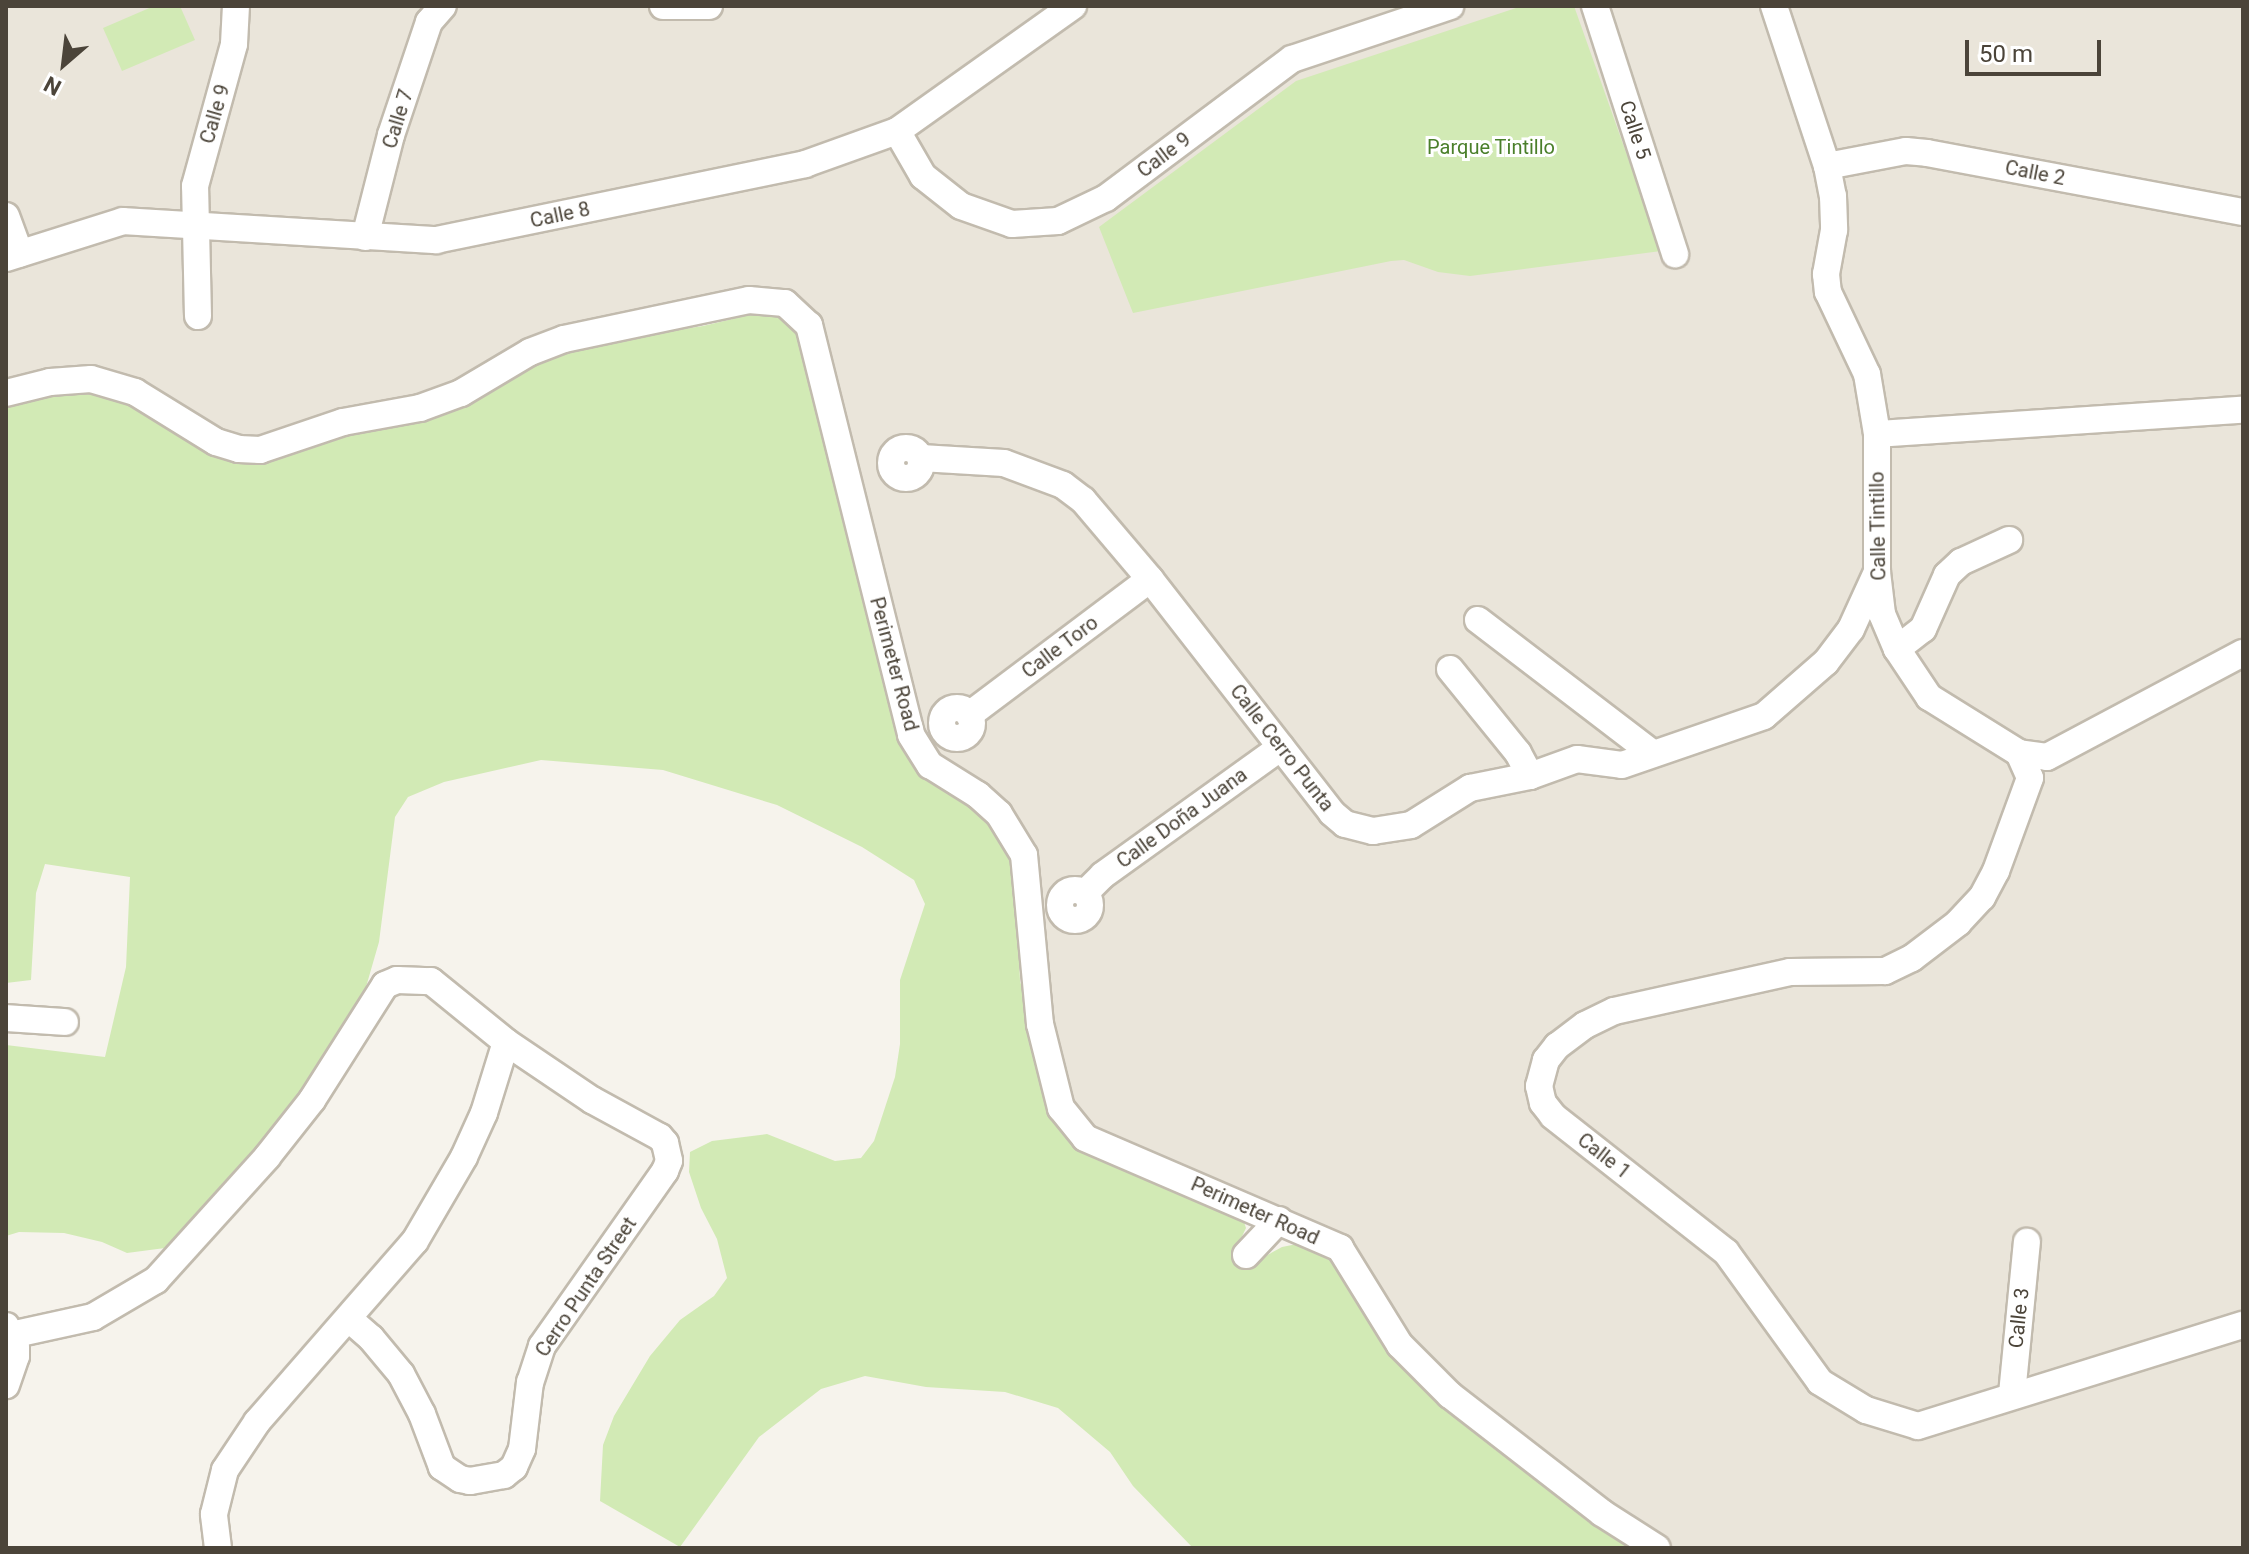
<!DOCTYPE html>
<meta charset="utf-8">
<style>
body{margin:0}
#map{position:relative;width:2249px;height:1554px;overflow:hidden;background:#f6f3ec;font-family:Roboto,sans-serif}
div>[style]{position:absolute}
.residential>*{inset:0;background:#eae5da}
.green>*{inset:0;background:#d2eab5}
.roads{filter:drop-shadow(2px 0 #c2bbae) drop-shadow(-2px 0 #c2bbae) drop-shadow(0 2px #c2bbae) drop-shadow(0 -2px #c2bbae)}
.minor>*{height:26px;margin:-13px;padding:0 13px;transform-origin:13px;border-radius:13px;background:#fff}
.minor>.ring{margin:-13px;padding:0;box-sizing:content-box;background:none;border:26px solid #fff;border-radius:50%}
span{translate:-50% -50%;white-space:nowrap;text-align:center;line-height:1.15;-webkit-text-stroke:6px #fff;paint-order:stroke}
.street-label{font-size:20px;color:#4b4439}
.park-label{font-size:20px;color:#4a7f2a}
.frame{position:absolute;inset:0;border:8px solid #4b4439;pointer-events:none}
.north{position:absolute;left:24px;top:24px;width:80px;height:80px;-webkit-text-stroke:6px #fff;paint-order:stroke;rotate:208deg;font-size:22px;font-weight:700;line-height:32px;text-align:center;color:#4b4439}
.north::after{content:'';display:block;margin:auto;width:28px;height:36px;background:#4b4439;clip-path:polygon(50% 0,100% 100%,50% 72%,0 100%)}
.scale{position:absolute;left:1965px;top:40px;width:136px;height:36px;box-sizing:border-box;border:4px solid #4b4439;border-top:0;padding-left:10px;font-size:24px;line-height:28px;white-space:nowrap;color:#4b4439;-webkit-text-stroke:6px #fff;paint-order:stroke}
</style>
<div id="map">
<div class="residential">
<i style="clip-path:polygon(6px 6px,2243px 6px,2243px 1548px,1657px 1548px,1450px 1395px,1339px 1248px,1085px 1138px,1061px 1108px,1024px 855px,930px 765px,749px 300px,461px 393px,260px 450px,6px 393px)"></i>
</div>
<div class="green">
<i style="clip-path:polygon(154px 6px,180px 6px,195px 40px,122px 71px,103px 28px)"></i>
<i style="clip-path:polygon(1522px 6px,1574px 6px,1661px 251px,1470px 276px,1438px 272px,1404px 260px,1391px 261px,1133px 313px,1099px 227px,1296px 81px)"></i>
<i style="clip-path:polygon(766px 311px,779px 314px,802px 338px,924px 765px,990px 824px,1015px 859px,1020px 981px,1040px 1051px,1074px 1118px,1242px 1216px,1246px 1228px,1236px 1249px,1253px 1263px,1282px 1247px,1297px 1244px,1327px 1256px,1340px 1269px,1390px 1350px,1414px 1378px,1633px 1548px,1193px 1548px,1133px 1486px,1110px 1452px,1058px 1408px,1005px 1392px,926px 1387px,865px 1376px,821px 1389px,759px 1437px,680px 1547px,600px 1501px,603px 1445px,614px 1416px,650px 1356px,680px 1320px,714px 1296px,727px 1278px,717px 1239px,701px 1208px,689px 1172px,690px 1152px,712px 1141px,767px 1134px,835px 1161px,861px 1158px,874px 1141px,895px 1077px,900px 1044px,900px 980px,925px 904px,914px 880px,862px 847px,777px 805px,663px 770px,541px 760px,444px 782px,408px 797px,395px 817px,379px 942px,366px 987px,329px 1058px,195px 1222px,165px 1248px,127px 1253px,102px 1242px,64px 1233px,19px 1232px,6px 1236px,6px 1045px,105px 1057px,126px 967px,130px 877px,45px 864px,36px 893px,31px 980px,6px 983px,6px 405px,94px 384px,239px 456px,561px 348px,703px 326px)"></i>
</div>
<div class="roads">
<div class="minor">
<i style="left:663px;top:6px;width:46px"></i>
<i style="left:1595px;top:6px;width:261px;rotate:72.1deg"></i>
<i style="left:1774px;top:6px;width:169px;rotate:71.7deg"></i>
<i style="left:1827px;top:166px;width:31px;rotate:79deg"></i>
<i style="left:1833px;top:196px;width:34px;rotate:88deg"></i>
<i style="left:1834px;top:230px;width:45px;rotate:100.3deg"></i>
<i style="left:1826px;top:274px;width:18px;rotate:84deg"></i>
<i style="left:1828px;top:292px;width:91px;rotate:64.6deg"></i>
<i style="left:1867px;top:374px;width:61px;rotate:80.5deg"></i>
<i style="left:1877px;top:434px;width:138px;rotate:90deg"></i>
<i style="left:1877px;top:572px;width:42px;rotate:83.2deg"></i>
<i style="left:1882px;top:614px;width:38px;rotate:67deg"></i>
<i style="left:1897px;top:649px;width:58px;rotate:56.3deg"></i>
<i style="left:1929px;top:697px;width:106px;rotate:31.9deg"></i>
<i style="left:2019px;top:753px;width:28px;rotate:8deg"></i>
<i style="left:2047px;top:757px;width:222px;rotate:-28deg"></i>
<i style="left:897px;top:131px;width:52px;rotate:60deg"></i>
<i style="left:923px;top:176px;width:48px;rotate:38.3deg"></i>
<i style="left:961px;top:206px;width:54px;rotate:19.4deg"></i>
<i style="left:1012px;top:224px;width:46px;rotate:-3.7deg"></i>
<i style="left:1058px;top:221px;width:53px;rotate:-25.6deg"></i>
<i style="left:1106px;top:198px;width:232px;rotate:-36.8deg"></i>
<i style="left:1292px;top:59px;width:167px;rotate:-18.5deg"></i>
<i style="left:1827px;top:166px;width:80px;rotate:-10.8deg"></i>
<i style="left:1906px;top:151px;width:21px;rotate:5deg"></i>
<i style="left:1927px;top:153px;width:321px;rotate:10.6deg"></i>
<i style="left:6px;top:216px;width:40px;rotate:69.8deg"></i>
<i style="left:365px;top:237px;width:105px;rotate:-75.7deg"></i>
<i style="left:391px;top:135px;width:119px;rotate:-71.4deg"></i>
<i style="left:429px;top:22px;width:21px;rotate:-49deg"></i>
<i style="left:6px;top:258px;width:123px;rotate:-17.5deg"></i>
<i style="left:123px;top:221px;width:314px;rotate:3.5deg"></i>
<i style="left:436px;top:240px;width:377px;rotate:-11.6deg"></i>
<i style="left:805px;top:164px;width:98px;rotate:-19.7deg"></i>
<i style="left:897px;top:131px;width:216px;rotate:-35.4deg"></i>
<i style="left:198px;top:316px;width:130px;rotate:-91.3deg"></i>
<i style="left:195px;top:186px;width:147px;rotate:-74.6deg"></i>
<i style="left:234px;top:44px;width:38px;rotate:-87deg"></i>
<i style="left:6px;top:393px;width:45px;rotate:-14deg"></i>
<i style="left:50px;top:382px;width:41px;rotate:-4.2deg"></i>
<i style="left:91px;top:379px;width:46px;rotate:16.5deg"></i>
<i style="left:135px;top:392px;width:95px;rotate:31.7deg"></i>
<i style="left:216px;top:442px;width:24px;rotate:17deg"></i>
<i style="left:239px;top:449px;width:21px;rotate:3deg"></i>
<i style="left:260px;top:450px;width:88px;rotate:-18.6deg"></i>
<i style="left:343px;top:422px;width:78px;rotate:-10.3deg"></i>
<i style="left:420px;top:408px;width:44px;rotate:-20.1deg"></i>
<i style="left:461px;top:393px;width:80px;rotate:-30.7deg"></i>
<i style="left:530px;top:352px;width:36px;rotate:-21deg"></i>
<i style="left:564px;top:339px;width:189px;rotate:-11.9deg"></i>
<i style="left:749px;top:300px;width:36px;rotate:5deg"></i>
<i style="left:785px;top:303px;width:33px;rotate:43deg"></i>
<i style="left:809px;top:325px;width:422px;rotate:76deg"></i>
<i style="left:911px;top:735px;width:36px;rotate:58deg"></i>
<i style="left:930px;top:765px;width:57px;rotate:32deg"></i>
<i style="left:978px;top:795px;width:28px;rotate:42deg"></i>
<i style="left:999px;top:814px;width:48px;rotate:58.6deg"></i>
<i style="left:1024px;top:855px;width:170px;rotate:84.6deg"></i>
<i style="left:1040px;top:1024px;width:87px;rotate:76deg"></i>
<i style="left:1061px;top:1108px;width:38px;rotate:51deg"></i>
<i style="left:1085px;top:1138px;width:278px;rotate:23.3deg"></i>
<i style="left:1340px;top:1248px;width:114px;rotate:58.3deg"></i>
<i style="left:1400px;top:1345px;width:71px;rotate:45deg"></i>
<i style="left:1450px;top:1395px;width:192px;rotate:37.8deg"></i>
<i style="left:1602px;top:1513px;width:65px;rotate:32.5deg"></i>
<i style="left:1877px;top:434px;width:367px;rotate:-3.8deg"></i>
<i class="ring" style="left:891px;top:448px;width:4px;height:4px"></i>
<i style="left:921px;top:458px;width:83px;rotate:3.4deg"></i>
<i style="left:1004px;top:463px;width:63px;rotate:20.4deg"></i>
<i style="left:1063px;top:485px;width:25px;rotate:37deg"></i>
<i style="left:1083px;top:500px;width:104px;rotate:49.7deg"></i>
<i style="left:1150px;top:579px;width:296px;rotate:52.1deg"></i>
<i style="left:1332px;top:813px;width:17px;rotate:40deg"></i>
<i style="left:1345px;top:824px;width:29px;rotate:14deg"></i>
<i style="left:1373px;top:831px;width:38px;rotate:-9deg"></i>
<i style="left:1411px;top:825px;width:70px;rotate:-32.1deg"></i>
<i style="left:1470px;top:788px;width:61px;rotate:-11.3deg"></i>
<i style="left:1530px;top:776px;width:50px;rotate:-19.9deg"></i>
<i style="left:1577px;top:759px;width:45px;rotate:7.6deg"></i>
<i style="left:1622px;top:765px;width:150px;rotate:-19deg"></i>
<i style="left:1764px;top:716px;width:82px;rotate:-41.1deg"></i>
<i style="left:1826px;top:662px;width:41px;rotate:-52.9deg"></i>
<i style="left:1851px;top:629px;width:63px;rotate:-65.5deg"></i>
<i style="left:1478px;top:620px;width:220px;rotate:37.4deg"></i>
<i style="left:1897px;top:649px;width:33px;rotate:-38deg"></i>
<i style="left:1923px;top:629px;width:59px;rotate:-66deg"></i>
<i style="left:1947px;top:575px;width:19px;rotate:-43deg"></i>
<i style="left:1961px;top:562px;width:53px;rotate:-24.6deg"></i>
<i style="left:1450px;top:669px;width:108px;rotate:51deg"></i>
<i style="left:1518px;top:753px;width:26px;rotate:62deg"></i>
<i class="ring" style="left:942px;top:708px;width:4px;height:4px"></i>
<i style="left:969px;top:715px;width:226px;rotate:-36.9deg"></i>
<i style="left:2019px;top:753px;width:27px;rotate:66deg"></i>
<i style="left:2030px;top:778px;width:99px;rotate:110.1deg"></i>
<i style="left:1996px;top:871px;width:30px;rotate:118deg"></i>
<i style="left:1982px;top:897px;width:35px;rotate:133deg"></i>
<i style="left:1958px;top:923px;width:58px;rotate:142.7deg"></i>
<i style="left:1912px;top:958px;width:30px;rotate:154deg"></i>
<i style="left:1885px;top:971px;width:95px;rotate:179.4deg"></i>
<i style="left:1790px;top:972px;width:180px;rotate:167.5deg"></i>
<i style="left:1614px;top:1011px;width:32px;rotate:154deg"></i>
<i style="left:1585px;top:1025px;width:35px;rotate:143deg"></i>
<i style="left:1557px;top:1046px;width:18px;rotate:128deg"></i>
<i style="left:1546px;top:1060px;width:27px;rotate:105deg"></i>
<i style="left:1539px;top:1086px;width:17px;rotate:77deg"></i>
<i style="left:1543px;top:1103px;width:16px;rotate:52deg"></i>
<i style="left:1553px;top:1116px;width:220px;rotate:38.2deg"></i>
<i style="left:1726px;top:1252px;width:160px;rotate:54.1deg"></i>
<i style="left:1820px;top:1382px;width:54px;rotate:31.3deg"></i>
<i style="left:1866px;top:1410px;width:54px;rotate:17.1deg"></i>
<i style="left:1918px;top:1426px;width:340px;rotate:-17.3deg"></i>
<i class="ring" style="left:1060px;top:890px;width:4px;height:4px"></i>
<i style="left:1085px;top:893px;width:25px;rotate:-45deg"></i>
<i style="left:1103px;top:875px;width:219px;rotate:-35.7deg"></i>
<i style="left:6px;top:1018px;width:59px;rotate:3.9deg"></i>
<i style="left:1246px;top:1255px;width:48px;rotate:-46.7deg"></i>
<i style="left:6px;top:1326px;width:23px;rotate:65deg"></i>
<i style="left:16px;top:1347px;width:9px;rotate:90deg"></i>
<i style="left:16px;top:1356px;width:31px;rotate:109deg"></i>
<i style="left:11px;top:1335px;width:84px;rotate:-12.4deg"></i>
<i style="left:93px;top:1317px;width:73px;rotate:-30.4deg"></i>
<i style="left:156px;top:1280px;width:166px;rotate:-47.9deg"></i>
<i style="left:267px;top:1157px;width:73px;rotate:-51.7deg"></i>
<i style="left:312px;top:1100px;width:136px;rotate:-57.6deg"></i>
<i style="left:385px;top:985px;width:13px;rotate:-23deg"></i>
<i style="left:397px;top:980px;width:34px;rotate:2deg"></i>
<i style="left:431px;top:981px;width:97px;rotate:39.1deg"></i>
<i style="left:506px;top:1042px;width:104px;rotate:34deg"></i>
<i style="left:592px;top:1100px;width:77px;rotate:28.6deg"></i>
<i style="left:660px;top:1137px;width:8px;rotate:50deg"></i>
<i style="left:665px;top:1143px;width:18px;rotate:77deg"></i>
<i style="left:669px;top:1161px;width:11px;rotate:112deg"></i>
<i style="left:665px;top:1171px;width:214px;rotate:125.1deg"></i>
<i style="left:542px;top:1346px;width:38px;rotate:108deg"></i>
<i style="left:530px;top:1382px;width:67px;rotate:96.8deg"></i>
<i style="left:522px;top:1449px;width:20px;rotate:114deg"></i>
<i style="left:514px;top:1467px;width:13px;rotate:141deg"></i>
<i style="left:504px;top:1475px;width:35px;rotate:170deg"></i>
<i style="left:470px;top:1481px;width:10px;rotate:-169deg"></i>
<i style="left:460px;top:1479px;width:22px;rotate:-146deg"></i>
<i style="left:442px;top:1467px;width:57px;rotate:-110.7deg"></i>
<i style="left:422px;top:1414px;width:45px;rotate:-117.7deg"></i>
<i style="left:401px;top:1374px;width:47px;rotate:-129.8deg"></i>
<i style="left:371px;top:1338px;width:29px;rotate:-139deg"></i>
<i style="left:2012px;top:1394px;width:153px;rotate:-84.4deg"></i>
<i style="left:218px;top:1548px;width:34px;rotate:-97deg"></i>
<i style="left:214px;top:1514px;width:45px;rotate:-76deg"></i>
<i style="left:225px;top:1470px;width:58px;rotate:-56.3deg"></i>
<i style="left:257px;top:1422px;width:240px;rotate:-48.9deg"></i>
<i style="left:415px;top:1241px;width:97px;rotate:-59.7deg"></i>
<i style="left:464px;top:1157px;width:48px;rotate:-65.6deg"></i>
<i style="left:484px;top:1113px;width:74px;rotate:-72.8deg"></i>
</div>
</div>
<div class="street-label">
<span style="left:215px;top:114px;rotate:-74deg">Calle 9</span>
<span style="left:398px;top:119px;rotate:-73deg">Calle 7</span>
<span style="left:1635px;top:130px;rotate:72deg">Calle 5</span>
<span style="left:1164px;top:155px;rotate:-37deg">Calle 9</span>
<span style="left:2035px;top:173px;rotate:11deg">Calle 2</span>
<span style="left:560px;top:215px;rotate:-12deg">Calle 8</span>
<span style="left:1878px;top:526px;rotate:-91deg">Calle Tintillo</span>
<span style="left:1060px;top:647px;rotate:-37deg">Calle Toro</span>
<span style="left:894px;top:664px;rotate:75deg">Perimeter Road</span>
<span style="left:1282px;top:748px;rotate:52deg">Calle Cerro Punta</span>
<span style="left:1182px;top:818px;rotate:-36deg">Calle Doña Juana</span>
<span style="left:1604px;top:1156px;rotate:38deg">Calle 1</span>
<span style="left:1255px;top:1211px;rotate:24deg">Perimeter Road</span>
<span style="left:586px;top:1287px;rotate:-56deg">Cerro Punta Street</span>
<span style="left:2019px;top:1318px;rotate:-84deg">Calle 3</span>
</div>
<div class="park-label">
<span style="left:1491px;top:147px">Parque Tintillo</span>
</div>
<div class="frame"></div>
<div class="north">N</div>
<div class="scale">50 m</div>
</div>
